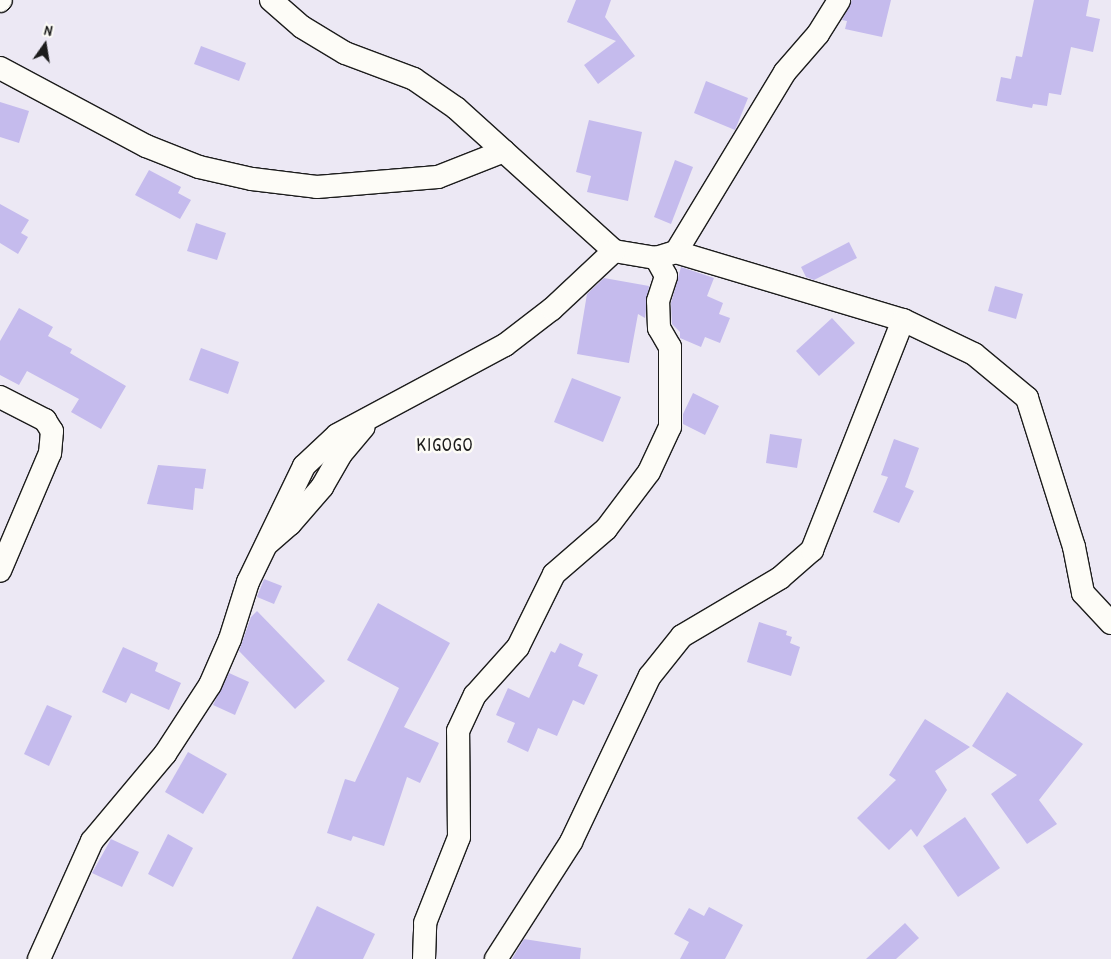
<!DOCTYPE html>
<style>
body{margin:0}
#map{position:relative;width:1111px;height:959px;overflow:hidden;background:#ece8f4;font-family:"Patrick Hand",sans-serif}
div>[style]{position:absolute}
.building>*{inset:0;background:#c5bbed}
.roads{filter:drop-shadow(1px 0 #1c1c1c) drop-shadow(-1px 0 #1c1c1c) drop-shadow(0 1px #1c1c1c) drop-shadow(0 -1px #1c1c1c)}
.street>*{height:22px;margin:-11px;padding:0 11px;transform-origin:11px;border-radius:11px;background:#fdfcf7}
span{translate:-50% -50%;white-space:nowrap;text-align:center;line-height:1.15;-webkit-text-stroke:5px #fdfcf7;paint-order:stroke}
.quarter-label{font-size:18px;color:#1c1c1c;letter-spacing:1px}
.north{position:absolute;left:20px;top:20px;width:50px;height:50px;-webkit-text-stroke:4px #fdfcf7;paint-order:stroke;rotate:13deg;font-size:14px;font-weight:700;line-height:20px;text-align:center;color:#1c1c1c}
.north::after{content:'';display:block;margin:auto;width:18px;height:22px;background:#1c1c1c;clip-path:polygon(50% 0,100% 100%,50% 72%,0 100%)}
</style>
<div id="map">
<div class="building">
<i style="clip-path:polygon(576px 0,611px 0,605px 17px,635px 56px,598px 84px,584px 65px,616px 41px,567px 22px)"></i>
<i style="clip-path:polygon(852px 0,891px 0,882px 37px,845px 29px,847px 21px,842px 20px)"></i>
<i style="clip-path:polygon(1034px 0,1089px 0,1086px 16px,1100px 19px,1093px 52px,1071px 47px,1061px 95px,1049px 93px,1047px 106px,1033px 104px,1032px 108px,996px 101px,1001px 77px,1011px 79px,1016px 56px,1022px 57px)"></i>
<i style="clip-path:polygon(201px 46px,246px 63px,239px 81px,194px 64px)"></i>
<i style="clip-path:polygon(706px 81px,748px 98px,735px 130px,694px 113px)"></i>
<i style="clip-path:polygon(0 102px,29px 111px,19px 143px,0 137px)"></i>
<i style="clip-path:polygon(589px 120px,642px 132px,628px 201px,587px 192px,591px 176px,576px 172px)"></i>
<i style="clip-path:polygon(675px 160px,693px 167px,671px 224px,654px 217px)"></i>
<i style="clip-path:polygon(149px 170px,181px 187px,178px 193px,191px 200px,180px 219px,135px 195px)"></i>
<i style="clip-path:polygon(0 204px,29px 220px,21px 233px,28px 237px,18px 254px,0 243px)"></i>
<i style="clip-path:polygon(196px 223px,226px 233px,217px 260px,187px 251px)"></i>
<i style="clip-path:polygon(849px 242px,857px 258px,814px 280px,806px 277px,801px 267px)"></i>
<i style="clip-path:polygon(681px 267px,714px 278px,707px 296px,723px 303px,719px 314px,730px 318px,720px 343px,705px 337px,701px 347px,680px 338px,680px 332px,672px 324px,671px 303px)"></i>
<i style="clip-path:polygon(604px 278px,649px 286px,645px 318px,638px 314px,629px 363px,577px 354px,587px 294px)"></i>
<i style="clip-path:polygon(995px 286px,1023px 294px,1016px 319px,988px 311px)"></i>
<i style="clip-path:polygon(19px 308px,53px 327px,48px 336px,72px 349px,70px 353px,126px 386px,101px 429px,71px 412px,79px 399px,27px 371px,19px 385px,0 375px,0 341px)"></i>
<i style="clip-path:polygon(832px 318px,855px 343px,819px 376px,796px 351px)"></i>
<i style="clip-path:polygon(201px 348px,239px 362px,228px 394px,189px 380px)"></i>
<i style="clip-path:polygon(572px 378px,621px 397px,603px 442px,554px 422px)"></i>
<i style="clip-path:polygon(693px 393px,719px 406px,705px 435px,683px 424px,683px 414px)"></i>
<i style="clip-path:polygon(770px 434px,802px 439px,797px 468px,766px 463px)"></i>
<i style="clip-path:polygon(894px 439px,919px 448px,905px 487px,914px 491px,899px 523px,873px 512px,888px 477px,881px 475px)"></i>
<i style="clip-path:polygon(158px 465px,206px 469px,203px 489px,195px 488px,193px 510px,147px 504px)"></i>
<i style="clip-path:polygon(264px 579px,282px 586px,274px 604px,257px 597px)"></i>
<i style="clip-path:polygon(378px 603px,450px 643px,404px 727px,439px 743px,420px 783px,407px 777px,384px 846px,353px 836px,351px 841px,327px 833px,345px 779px,355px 782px,399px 688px,347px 660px)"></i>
<i style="clip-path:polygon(257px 611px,325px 681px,295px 709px,239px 651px,251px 617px)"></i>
<i style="clip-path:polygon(759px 622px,787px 631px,786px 635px,792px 637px,790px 643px,800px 647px,791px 676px,747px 662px)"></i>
<i style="clip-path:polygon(560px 643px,583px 654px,578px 666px,598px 675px,584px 705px,573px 700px,557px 736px,538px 728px,528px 752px,507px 742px,515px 723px,496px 715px,508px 688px,529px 698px,551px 651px,555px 653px)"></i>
<i style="clip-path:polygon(123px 647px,158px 663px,155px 671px,181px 683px,169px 710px,131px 693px,126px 703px,102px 692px)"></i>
<i style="clip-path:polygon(229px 673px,249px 682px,235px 715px,213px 705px)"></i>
<i style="clip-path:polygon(1007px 692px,1083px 744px,1039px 800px,1057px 824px,1027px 844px,991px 794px,1017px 775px,972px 746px)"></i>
<i style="clip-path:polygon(47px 705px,72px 716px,49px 766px,24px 754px)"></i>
<i style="clip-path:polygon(925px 719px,970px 747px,935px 771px,947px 790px,917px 837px,911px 829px,889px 850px,857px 818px,896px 780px,889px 775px)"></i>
<i style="clip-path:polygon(188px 752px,227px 774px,203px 814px,165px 792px)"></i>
<i style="clip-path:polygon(965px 817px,1000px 868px,958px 897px,923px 846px)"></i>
<i style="clip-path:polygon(168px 834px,193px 848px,173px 887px,148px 874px)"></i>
<i style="clip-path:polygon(111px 839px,139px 852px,122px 887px,92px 873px)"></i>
<i style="clip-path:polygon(317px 906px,375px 934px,363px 959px,292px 959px)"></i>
<i style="clip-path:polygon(709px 907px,743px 925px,725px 959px,680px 959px,689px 942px,674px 934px,689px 908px,704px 916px)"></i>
<i style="clip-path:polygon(905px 923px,919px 938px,896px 959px,866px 959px)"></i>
<i style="clip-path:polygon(524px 939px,581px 948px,580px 959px,512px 959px)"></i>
</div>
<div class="roads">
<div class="street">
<i style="left:271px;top:0;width:41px;rotate:41.1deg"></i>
<i style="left:302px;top:27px;width:50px;rotate:31.2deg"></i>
<i style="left:345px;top:53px;width:74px;rotate:20.6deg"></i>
<i style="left:414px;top:79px;width:51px;rotate:34.6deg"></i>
<i style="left:456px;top:108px;width:213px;rotate:42.1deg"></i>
<i style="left:614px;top:251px;width:43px;rotate:9.5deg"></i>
<i style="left:656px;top:258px;width:21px;rotate:-17deg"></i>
<i style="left:676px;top:252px;width:210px;rotate:-58.8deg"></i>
<i style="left:785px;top:72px;width:50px;rotate:-49deg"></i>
<i style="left:818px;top:34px;width:40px;rotate:-58deg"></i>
<i style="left:0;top:1px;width:1px;rotate:-45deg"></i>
<i style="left:0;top:68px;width:166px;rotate:28.1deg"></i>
<i style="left:146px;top:146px;width:57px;rotate:21.6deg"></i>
<i style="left:199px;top:167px;width:54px;rotate:12.8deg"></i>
<i style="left:252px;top:179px;width:65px;rotate:7deg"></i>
<i style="left:317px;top:187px;width:121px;rotate:-4.7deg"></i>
<i style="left:438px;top:177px;width:71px;rotate:-21.5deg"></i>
<i style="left:676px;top:252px;width:237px;rotate:16.7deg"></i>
<i style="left:903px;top:320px;width:79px;rotate:25.6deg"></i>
<i style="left:974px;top:354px;width:69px;rotate:39.7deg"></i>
<i style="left:1027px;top:398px;width:156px;rotate:72.5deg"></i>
<i style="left:1074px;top:547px;width:47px;rotate:78.9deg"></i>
<i style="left:1083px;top:593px;width:41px;rotate:47deg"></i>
<i style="left:0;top:397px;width:51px;rotate:27.1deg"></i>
<i style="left:45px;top:420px;width:13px;rotate:58deg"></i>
<i style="left:52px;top:431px;width:22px;rotate:95deg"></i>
<i style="left:50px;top:453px;width:128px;rotate:113deg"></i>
<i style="left:267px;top:544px;width:30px;rotate:-41deg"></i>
<i style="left:290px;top:524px;width:49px;rotate:-49.1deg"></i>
<i style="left:322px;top:487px;width:38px;rotate:-60deg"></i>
<i style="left:341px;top:454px;width:35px;rotate:-50deg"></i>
<i style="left:39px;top:959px;width:129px;rotate:-65.8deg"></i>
<i style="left:92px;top:841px;width:114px;rotate:-50deg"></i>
<i style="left:165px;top:754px;width:82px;rotate:-56.9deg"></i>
<i style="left:210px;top:685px;width:50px;rotate:-66.5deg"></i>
<i style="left:230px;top:639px;width:60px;rotate:-72.5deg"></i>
<i style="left:248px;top:582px;width:129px;rotate:-64.2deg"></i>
<i style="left:304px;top:466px;width:45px;rotate:-43.2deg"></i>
<i style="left:337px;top:435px;width:191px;rotate:-28.2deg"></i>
<i style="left:505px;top:345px;width:59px;rotate:-37.5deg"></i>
<i style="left:552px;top:309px;width:85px;rotate:-43.1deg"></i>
<i style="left:424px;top:959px;width:36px;rotate:-88deg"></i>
<i style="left:425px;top:923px;width:92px;rotate:-68.4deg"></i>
<i style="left:459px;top:837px;width:106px;rotate:-90.5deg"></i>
<i style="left:458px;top:731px;width:40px;rotate:-65deg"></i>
<i style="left:475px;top:695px;width:64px;rotate:-48.1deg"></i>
<i style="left:518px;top:647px;width:81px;rotate:-63.7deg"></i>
<i style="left:554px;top:574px;width:69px;rotate:-40.9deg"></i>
<i style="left:606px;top:529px;width:71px;rotate:-53deg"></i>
<i style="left:649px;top:472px;width:50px;rotate:-65deg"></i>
<i style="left:670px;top:427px;width:80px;rotate:-90deg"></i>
<i style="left:670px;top:347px;width:22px;rotate:-120deg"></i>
<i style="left:659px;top:328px;width:27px;rotate:-92deg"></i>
<i style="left:658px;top:301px;width:26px;rotate:-72deg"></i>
<i style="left:666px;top:276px;width:21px;rotate:-119deg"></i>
<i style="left:496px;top:959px;width:139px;rotate:-57.3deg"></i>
<i style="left:571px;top:842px;width:184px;rotate:-64.6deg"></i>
<i style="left:650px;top:676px;width:51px;rotate:-51.3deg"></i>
<i style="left:682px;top:636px;width:114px;rotate:-30.6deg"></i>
<i style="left:780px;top:578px;width:43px;rotate:-41.2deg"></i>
<i style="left:812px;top:550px;width:247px;rotate:-68.4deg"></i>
</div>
</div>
<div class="quarter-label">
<span style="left:445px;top:445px">KIGOGO</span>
</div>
<div class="north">N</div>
</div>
